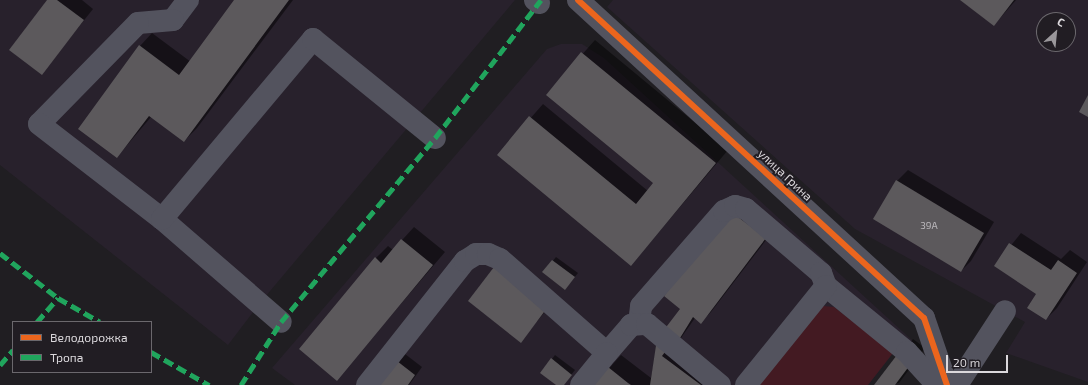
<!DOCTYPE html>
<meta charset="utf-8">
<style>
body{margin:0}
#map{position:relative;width:1088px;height:385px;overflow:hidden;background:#201e22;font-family:"Exo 2",sans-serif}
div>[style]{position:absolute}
.built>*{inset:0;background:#28212c}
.green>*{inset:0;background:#431a22}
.shadow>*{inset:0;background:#0007}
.building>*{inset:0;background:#5c595c}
.minor>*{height:22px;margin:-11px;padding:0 11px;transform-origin:11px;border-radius:11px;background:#53535e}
.quiet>*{height:5px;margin-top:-2.5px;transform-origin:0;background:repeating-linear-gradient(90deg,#20a55d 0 10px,transparent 0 15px)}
.cycleway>*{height:6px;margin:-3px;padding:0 3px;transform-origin:3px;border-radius:3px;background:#eb651d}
span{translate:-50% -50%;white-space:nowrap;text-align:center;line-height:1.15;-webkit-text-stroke:4px #211d23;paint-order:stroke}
.number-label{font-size:10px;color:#bbb8bc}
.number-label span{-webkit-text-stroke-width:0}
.street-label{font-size:12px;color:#dbd8dc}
.legend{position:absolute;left:12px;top:321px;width:140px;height:52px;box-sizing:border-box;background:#211d23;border:1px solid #6b686d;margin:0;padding:5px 7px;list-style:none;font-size:12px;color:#dbd8dc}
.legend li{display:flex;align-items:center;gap:8px;height:20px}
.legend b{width:20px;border:1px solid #6b686d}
.north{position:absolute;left:1036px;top:12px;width:40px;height:40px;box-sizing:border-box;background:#211d23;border:1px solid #6b686d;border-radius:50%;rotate:27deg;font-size:11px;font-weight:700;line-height:16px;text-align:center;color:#dbd8dc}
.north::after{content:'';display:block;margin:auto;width:14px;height:18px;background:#9a979b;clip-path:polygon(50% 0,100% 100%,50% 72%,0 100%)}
.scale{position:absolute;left:946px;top:355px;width:62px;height:18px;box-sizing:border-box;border:2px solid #dbd8dc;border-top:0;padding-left:5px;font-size:12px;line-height:14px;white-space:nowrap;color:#dbd8dc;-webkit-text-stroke:3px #211d23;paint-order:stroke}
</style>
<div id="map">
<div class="built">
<i style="clip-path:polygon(0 0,515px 0,260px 303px,228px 345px,0 165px)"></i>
<i style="clip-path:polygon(evenodd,613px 0,1088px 0,1088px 382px,1006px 353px,1025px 322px,855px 229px,607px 7px,613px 0,1044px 20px,1068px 20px,1068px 44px,1044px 44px,1044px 20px)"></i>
<i style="clip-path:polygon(561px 44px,582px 44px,604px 58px,914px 342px,907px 352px,893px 353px,868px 385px,295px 385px,272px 368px,547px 49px)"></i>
</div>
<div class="green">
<i style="clip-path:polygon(823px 306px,834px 307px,893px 353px,868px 385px,754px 385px)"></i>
</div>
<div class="shadow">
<i style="clip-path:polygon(48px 0,82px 0,93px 9px,42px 73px)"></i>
<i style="clip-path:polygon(237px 0,293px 0,197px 128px,184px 141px,151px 117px,117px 157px,140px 46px,152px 33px,191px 62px)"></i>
<i style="clip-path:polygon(961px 0,1016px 0,994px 25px)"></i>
<i style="clip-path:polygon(595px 40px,728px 150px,631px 265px,498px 155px,543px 104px,648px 191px,654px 183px,547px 94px)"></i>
<i style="clip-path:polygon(908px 170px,994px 222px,971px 261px,961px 271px,897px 181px)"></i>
<i style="clip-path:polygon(731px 211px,776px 227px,711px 312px,701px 322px,695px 318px,676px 345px,708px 385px,594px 385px,621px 355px,651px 378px,656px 351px,682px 309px)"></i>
<i style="clip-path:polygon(414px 227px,445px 252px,337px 379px,376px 258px,388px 246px,393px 250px)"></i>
<i style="clip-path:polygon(1021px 233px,1061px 259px,1070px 250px,1087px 262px,1057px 308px,1046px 319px,1038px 293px,995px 265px)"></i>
<i style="clip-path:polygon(556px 257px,578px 273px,565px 289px,544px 272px)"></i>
<i style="clip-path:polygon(557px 297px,521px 341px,469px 301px)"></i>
<i style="clip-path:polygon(913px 339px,925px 348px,899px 383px,875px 385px)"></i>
<i style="clip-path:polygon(405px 354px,422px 367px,409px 385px,380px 385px)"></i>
<i style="clip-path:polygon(555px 355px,575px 370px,563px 385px,558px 385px,552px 359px)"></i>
</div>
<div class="building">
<i style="clip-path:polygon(47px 0,57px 0,84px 20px,42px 75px,9px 50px)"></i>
<i style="clip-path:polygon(234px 0,289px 0,184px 142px,149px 116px,117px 158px,78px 129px,139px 45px,179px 75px)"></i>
<i style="clip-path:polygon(960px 0,1014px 0,994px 26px)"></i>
<i style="clip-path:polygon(581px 52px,716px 163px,631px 266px,497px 155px,529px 116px,636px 204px,653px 183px,546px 95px)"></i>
<i style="clip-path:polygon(1088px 95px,1088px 117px,1079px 112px)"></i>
<i style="clip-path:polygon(896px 180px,984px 233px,961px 272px,873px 219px)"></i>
<i style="clip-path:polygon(730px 211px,766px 238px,701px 324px,693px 317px,672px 351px,668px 348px,662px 356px,701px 385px,650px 385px,657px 339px,680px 309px,664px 296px)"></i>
<i style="clip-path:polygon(401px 239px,433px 265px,337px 381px,299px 349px,375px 257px,381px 263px)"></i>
<i style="clip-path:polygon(1009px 243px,1051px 270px,1058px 260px,1077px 273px,1046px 320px,1027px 308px,1036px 294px,994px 266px)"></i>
<i style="clip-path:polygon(552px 260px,575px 277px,565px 290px,542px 272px)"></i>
<i style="clip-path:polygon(494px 267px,547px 308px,521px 343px,468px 301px)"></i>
<i style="clip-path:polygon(900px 351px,913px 361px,895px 385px,874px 385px)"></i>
<i style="clip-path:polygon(551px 358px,572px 375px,564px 385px,556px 385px,540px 373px)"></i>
<i style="clip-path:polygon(397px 361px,415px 375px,408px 385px,379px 385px)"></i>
<i style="clip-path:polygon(608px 367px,628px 383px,631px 385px,593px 385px)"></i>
</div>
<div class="minor">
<i style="left:188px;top:0;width:25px;rotate:127deg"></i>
<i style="left:173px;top:20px;width:35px;rotate:175deg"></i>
<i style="left:138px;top:23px;width:141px;rotate:134.4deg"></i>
<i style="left:39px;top:124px;width:155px;rotate:37.7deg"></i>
<i style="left:162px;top:219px;width:157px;rotate:40.9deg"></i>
<i style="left:535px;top:0;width:5px;rotate:37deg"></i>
<i style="left:578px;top:0;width:470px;rotate:42.6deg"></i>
<i style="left:924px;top:318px;width:71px;rotate:71.1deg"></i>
<i style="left:162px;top:219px;width:235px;rotate:-50deg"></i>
<i style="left:313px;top:39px;width:157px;rotate:39.1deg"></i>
<i style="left:639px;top:323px;width:17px;rotate:-83deg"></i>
<i style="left:641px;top:306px;width:126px;rotate:-48.9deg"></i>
<i style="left:724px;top:211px;width:12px;rotate:-24deg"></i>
<i style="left:735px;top:206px;width:11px;rotate:15deg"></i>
<i style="left:746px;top:209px;width:99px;rotate:40.5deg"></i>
<i style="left:821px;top:273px;width:14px;rotate:69deg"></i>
<i style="left:826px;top:286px;width:104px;rotate:39.2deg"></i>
<i style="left:907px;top:352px;width:45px;rotate:47.7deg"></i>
<i style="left:367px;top:385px;width:158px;rotate:-51.7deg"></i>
<i style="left:465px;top:261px;width:13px;rotate:-32deg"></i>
<i style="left:476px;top:254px;width:12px"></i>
<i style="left:488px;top:254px;width:13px;rotate:23deg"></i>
<i style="left:500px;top:259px;width:142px;rotate:41.3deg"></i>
<i style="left:607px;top:353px;width:37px;rotate:-49deg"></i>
<i style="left:631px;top:325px;width:16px;rotate:-4deg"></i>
<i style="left:647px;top:324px;width:95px;rotate:39.9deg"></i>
<i style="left:581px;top:385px;width:41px;rotate:-50.9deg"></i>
<i style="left:746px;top:385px;width:127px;rotate:-51.1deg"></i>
<i style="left:957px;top:385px;width:88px;rotate:-57deg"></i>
</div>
<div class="quiet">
<i style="left:0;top:253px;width:73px;rotate:37.8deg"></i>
<i style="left:37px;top:322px;width:32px;rotate:-49deg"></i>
<i style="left:58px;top:298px;width:48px;rotate:29.7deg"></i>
<i style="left:151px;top:352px;width:67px;rotate:29.6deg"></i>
<i style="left:0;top:365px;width:20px;rotate:-49deg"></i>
<i style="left:241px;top:385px;width:75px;rotate:-57.6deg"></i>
<i style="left:281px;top:322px;width:240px;rotate:-50.1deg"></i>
<i style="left:435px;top:138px;width:174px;rotate:-52.5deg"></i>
</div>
<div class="cycleway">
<i style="left:578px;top:0;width:470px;rotate:42.6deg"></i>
<i style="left:924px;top:318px;width:71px;rotate:71.1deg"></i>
</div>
<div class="number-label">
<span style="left:929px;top:226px">39А</span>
</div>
<div class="street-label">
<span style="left:785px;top:175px;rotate:43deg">улица Грина</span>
</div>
<ul class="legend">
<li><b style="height:5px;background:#eb651d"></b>Велодорожка</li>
<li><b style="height:5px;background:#20a55d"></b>Тропа</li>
</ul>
<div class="north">С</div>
<div class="scale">20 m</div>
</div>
